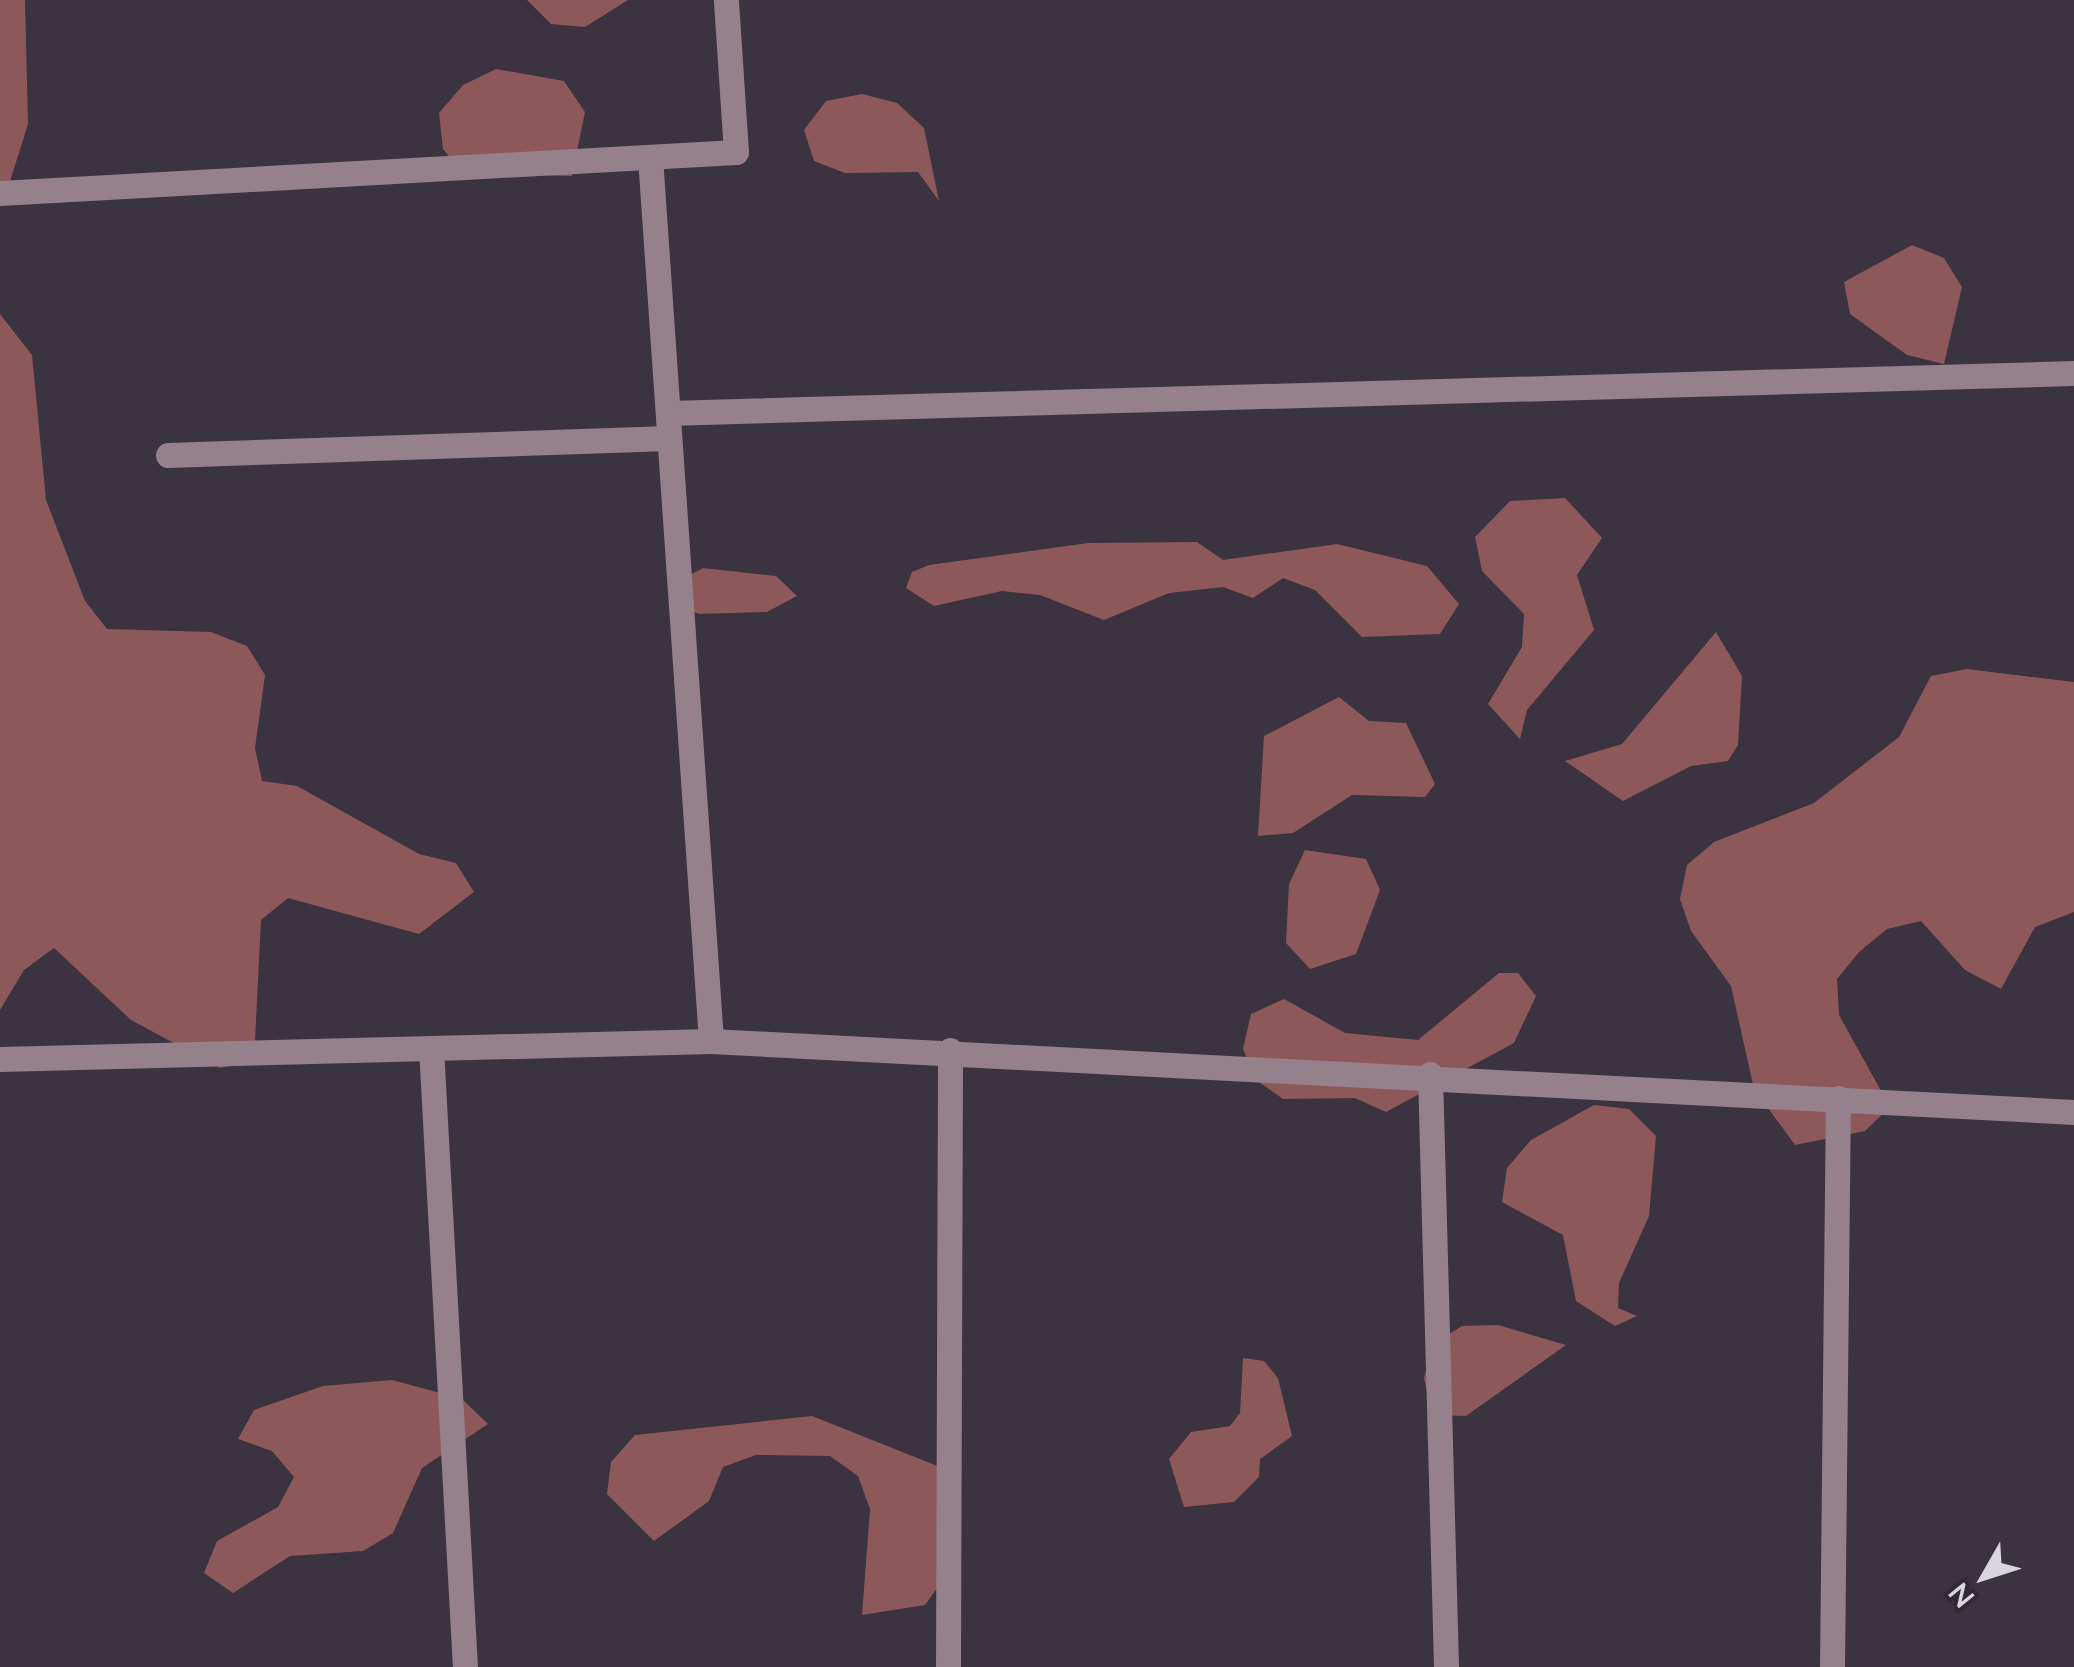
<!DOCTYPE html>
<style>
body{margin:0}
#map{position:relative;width:2074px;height:1667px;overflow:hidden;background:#3b3340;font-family:Lato,sans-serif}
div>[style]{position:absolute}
.forest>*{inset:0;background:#8d585a}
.minor>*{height:25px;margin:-12.5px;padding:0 12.5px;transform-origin:12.5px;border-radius:12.5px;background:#96808c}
span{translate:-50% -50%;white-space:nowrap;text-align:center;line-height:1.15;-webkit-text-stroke:9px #312935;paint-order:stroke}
.north{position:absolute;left:1934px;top:1527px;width:100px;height:100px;-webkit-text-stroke:8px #312935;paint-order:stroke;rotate:231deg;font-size:28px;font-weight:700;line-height:40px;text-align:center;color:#dad5dd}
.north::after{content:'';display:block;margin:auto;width:35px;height:45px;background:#dad5dd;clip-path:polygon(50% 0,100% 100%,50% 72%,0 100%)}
</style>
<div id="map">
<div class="forest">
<i style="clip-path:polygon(0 0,25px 0,28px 124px,7px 191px,0 189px)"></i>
<i style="clip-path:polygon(527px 0,628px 0,585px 27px,551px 24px)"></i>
<i style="clip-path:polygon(496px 69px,564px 81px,585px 112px,572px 176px,463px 174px,443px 149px,439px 113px,463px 85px)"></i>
<i style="clip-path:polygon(862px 94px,897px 103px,924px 128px,939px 201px,918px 172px,845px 173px,814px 161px,804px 130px,826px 101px)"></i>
<i style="clip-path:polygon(1912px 245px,1944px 258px,1962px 287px,1944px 364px,1907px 355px,1850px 314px,1844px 282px)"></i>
<i style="clip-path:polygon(0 314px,32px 355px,46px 500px,85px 601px,107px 629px,211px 632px,247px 646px,265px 675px,255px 748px,262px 781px,297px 786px,419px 854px,456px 863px,474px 892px,419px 934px,288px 898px,261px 920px,254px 1061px,220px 1068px,131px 1020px,54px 948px,24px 970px,0 1010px)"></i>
<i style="clip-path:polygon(1565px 498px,1602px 538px,1577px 575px,1594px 630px,1527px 710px,1520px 739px,1488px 704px,1522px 647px,1524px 614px,1482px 571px,1475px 537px,1510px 501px)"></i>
<i style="clip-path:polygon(1197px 542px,1223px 560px,1337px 544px,1427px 566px,1459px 604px,1440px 634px,1362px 637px,1315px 590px,1283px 578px,1253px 598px,1223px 587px,1169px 593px,1104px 620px,1040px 595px,1002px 591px,934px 606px,906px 588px,912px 572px,929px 565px,1088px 543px)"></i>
<i style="clip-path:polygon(703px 568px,776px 576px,797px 596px,767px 612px,699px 614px,683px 608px,686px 577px)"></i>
<i style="clip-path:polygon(1716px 632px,1742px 676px,1738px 745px,1728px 761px,1691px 766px,1623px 801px,1565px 761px,1622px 744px)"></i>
<i style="clip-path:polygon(1967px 669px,2074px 682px,2074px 912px,2035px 927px,2001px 989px,1965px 970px,1921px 921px,1887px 929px,1859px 952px,1837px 979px,1839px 1015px,1890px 1107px,1865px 1131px,1795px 1145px,1754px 1089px,1731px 986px,1691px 931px,1680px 899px,1687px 865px,1714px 842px,1814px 803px,1899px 737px,1931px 676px)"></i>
<i style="clip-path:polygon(1339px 697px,1369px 721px,1406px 723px,1435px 784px,1425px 797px,1352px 795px,1293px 833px,1258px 836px,1264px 736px)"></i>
<i style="clip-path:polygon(1305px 850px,1366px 859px,1380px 890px,1356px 954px,1310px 969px,1286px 943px,1289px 884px)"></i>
<i style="clip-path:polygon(1499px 973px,1518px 973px,1536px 996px,1514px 1043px,1386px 1112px,1355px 1098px,1283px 1099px,1256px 1080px,1243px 1049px,1251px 1014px,1284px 999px,1345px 1033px,1418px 1040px)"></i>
<i style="clip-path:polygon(1594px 1105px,1629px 1109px,1656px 1136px,1649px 1216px,1619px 1283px,1618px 1308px,1637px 1316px,1615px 1326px,1576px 1301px,1563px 1235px,1502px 1202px,1507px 1168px,1531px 1140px)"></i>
<i style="clip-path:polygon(1498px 1325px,1566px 1345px,1466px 1416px,1432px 1415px,1424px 1378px,1433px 1344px,1462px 1326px)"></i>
<i style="clip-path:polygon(1243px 1358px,1264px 1361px,1278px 1378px,1292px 1436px,1260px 1459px,1259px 1477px,1234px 1502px,1184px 1507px,1169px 1459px,1191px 1432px,1230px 1426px,1240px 1413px)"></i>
<i style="clip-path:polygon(392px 1380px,462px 1399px,488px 1424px,422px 1468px,393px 1533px,363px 1551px,290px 1556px,233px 1593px,204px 1573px,217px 1541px,278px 1507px,294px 1477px,272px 1451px,238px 1439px,254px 1410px,323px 1386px)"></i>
<i style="clip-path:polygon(812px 1416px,945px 1469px,948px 1573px,925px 1605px,862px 1615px,870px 1509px,858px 1476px,830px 1456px,756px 1455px,723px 1467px,709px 1501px,654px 1541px,607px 1494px,611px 1462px,635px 1435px)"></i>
</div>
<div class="minor">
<i style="left:650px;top:157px;width:886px;rotate:86.05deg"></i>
<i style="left:0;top:193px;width:737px;rotate:-3.19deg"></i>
<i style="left:736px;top:152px;width:152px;rotate:-93.8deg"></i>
<i style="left:668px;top:413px;width:1407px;rotate:-1.63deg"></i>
<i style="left:168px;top:455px;width:501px;rotate:-1.94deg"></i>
<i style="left:431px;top:1048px;width:620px;rotate:86.86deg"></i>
<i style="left:0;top:1059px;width:711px;rotate:-1.45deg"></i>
<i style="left:711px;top:1041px;width:1365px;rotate:2.98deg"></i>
<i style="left:1430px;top:1074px;width:593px;rotate:88.45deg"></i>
<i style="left:948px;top:1667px;width:617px;rotate:-89.81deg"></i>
<i style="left:1832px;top:1667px;width:569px;rotate:-89.4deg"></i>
</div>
<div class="north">N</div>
</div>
